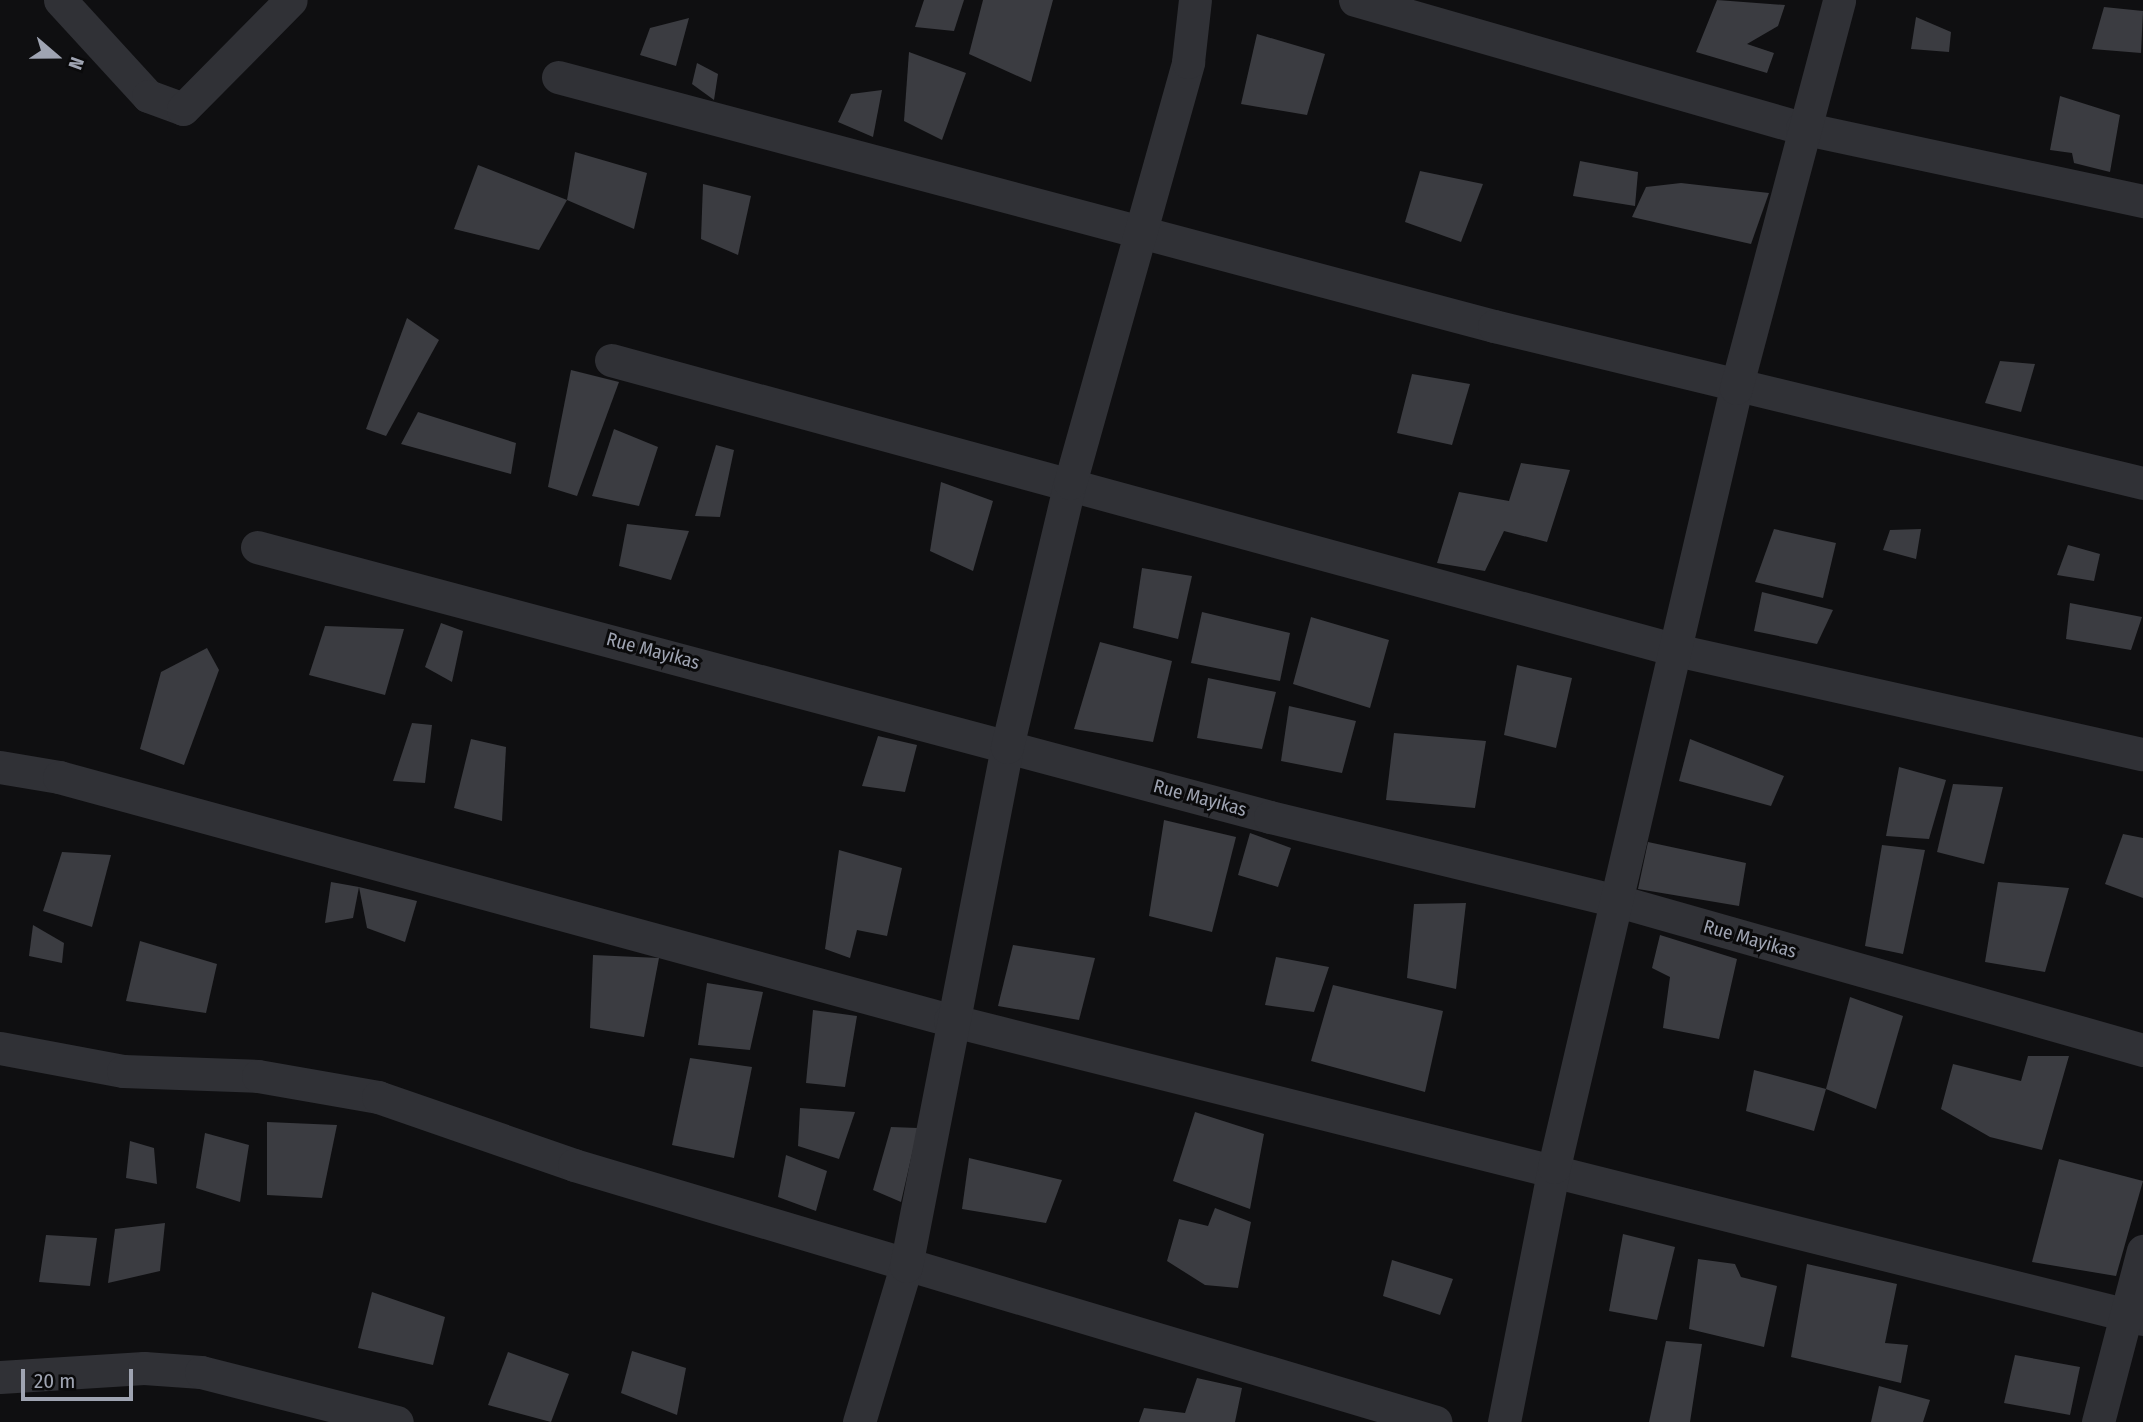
<!DOCTYPE html>
<style>
body{margin:0}
#map{position:relative;width:2143px;height:1422px;overflow:hidden;background:#0f0f11;font-family:"Fira Sans Condensed",sans-serif}
div>[style]{position:absolute}
.building>*{inset:0;background:#3b3c41}
.street>*{height:33px;margin:-16.5px;padding:0 16.5px;transform-origin:16.5px;border-radius:16.5px;background:#303136}
span{translate:-50% -50%;white-space:nowrap;text-align:center;line-height:1.15;-webkit-text-stroke:6px #0a0a0b;paint-order:stroke}
.street-label{font-size:19px;color:#9fa4b2}
.north{position:absolute;left:21px;top:21px;width:70px;height:70px;-webkit-text-stroke:5px #0a0a0b;paint-order:stroke;rotate:110deg;font-size:19px;font-weight:700;line-height:28px;text-align:center;color:#9fa4b2}
.north::after{content:'';display:block;margin:auto;width:24px;height:32px;background:#9fa4b2;clip-path:polygon(50% 0,100% 100%,50% 72%,0 100%)}
.scale{position:absolute;left:21px;top:1369px;width:112px;height:32px;box-sizing:border-box;border:4px solid #9fa4b2;border-top:0;padding-left:9px;font-size:21px;line-height:24px;white-space:nowrap;color:#9fa4b2;-webkit-text-stroke:5px #0a0a0b;paint-order:stroke}
</style>
<div id="map">
<div class="building">
<i style="clip-path:polygon(924px 0,964px 0,954px 31px,915px 27px)"></i>
<i style="clip-path:polygon(983px 0,1053px 0,1031px 82px,969px 54px)"></i>
<i style="clip-path:polygon(1717px 0,1785px 5px,1778px 26px,1747px 44px,1774px 53px,1767px 73px,1696px 52px)"></i>
<i style="clip-path:polygon(2104px 7px,2143px 11px,2141px 53px,2092px 49px)"></i>
<i style="clip-path:polygon(1916px 17px,1951px 32px,1949px 52px,1911px 49px)"></i>
<i style="clip-path:polygon(689px 18px,676px 66px,640px 55px,650px 28px)"></i>
<i style="clip-path:polygon(1257px 34px,1325px 54px,1307px 115px,1241px 104px)"></i>
<i style="clip-path:polygon(909px 52px,966px 73px,942px 140px,904px 121px)"></i>
<i style="clip-path:polygon(697px 63px,718px 74px,714px 100px,692px 84px)"></i>
<i style="clip-path:polygon(882px 90px,873px 137px,838px 122px,851px 94px)"></i>
<i style="clip-path:polygon(2060px 96px,2120px 115px,2110px 172px,2074px 163px,2072px 153px,2050px 150px)"></i>
<i style="clip-path:polygon(575px 152px,647px 173px,634px 229px,567px 200px)"></i>
<i style="clip-path:polygon(1580px 161px,1638px 172px,1635px 206px,1573px 196px)"></i>
<i style="clip-path:polygon(478px 165px,567px 200px,539px 250px,454px 229px)"></i>
<i style="clip-path:polygon(1420px 171px,1483px 184px,1461px 242px,1405px 222px)"></i>
<i style="clip-path:polygon(1681px 183px,1769px 193px,1751px 244px,1632px 217px,1646px 187px)"></i>
<i style="clip-path:polygon(703px 184px,751px 196px,738px 255px,701px 239px)"></i>
<i style="clip-path:polygon(407px 318px,439px 340px,386px 436px,366px 429px)"></i>
<i style="clip-path:polygon(2000px 361px,2035px 364px,2021px 412px,1985px 403px)"></i>
<i style="clip-path:polygon(571px 370px,619px 382px,577px 496px,548px 487px)"></i>
<i style="clip-path:polygon(1412px 374px,1470px 384px,1452px 445px,1397px 433px)"></i>
<i style="clip-path:polygon(418px 412px,516px 443px,511px 474px,401px 444px)"></i>
<i style="clip-path:polygon(614px 429px,658px 447px,639px 506px,592px 496px)"></i>
<i style="clip-path:polygon(716px 445px,734px 450px,720px 517px,695px 516px)"></i>
<i style="clip-path:polygon(1521px 463px,1570px 470px,1547px 542px,1504px 531px,1485px 571px,1437px 563px,1459px 492px,1509px 501px)"></i>
<i style="clip-path:polygon(941px 482px,993px 501px,973px 571px,930px 551px)"></i>
<i style="clip-path:polygon(627px 524px,689px 531px,671px 580px,619px 566px)"></i>
<i style="clip-path:polygon(1774px 529px,1836px 543px,1823px 598px,1755px 582px)"></i>
<i style="clip-path:polygon(1921px 529px,1916px 559px,1883px 550px,1890px 530px)"></i>
<i style="clip-path:polygon(2068px 545px,2100px 554px,2094px 581px,2057px 575px)"></i>
<i style="clip-path:polygon(1142px 568px,1192px 576px,1178px 639px,1133px 628px)"></i>
<i style="clip-path:polygon(1762px 592px,1833px 610px,1817px 644px,1754px 631px)"></i>
<i style="clip-path:polygon(2070px 603px,2142px 617px,2131px 650px,2066px 639px)"></i>
<i style="clip-path:polygon(1202px 612px,1290px 633px,1280px 681px,1191px 663px)"></i>
<i style="clip-path:polygon(1311px 617px,1389px 640px,1370px 708px,1293px 684px)"></i>
<i style="clip-path:polygon(441px 623px,463px 631px,452px 682px,425px 667px)"></i>
<i style="clip-path:polygon(325px 626px,404px 629px,385px 695px,309px 675px)"></i>
<i style="clip-path:polygon(1100px 642px,1172px 661px,1153px 742px,1074px 729px)"></i>
<i style="clip-path:polygon(207px 648px,219px 670px,184px 765px,140px 749px,161px 672px)"></i>
<i style="clip-path:polygon(1517px 665px,1572px 678px,1556px 748px,1504px 735px)"></i>
<i style="clip-path:polygon(1208px 678px,1276px 692px,1262px 749px,1197px 738px)"></i>
<i style="clip-path:polygon(1289px 706px,1356px 721px,1342px 773px,1281px 761px)"></i>
<i style="clip-path:polygon(412px 723px,432px 725px,425px 783px,393px 781px)"></i>
<i style="clip-path:polygon(1394px 733px,1486px 741px,1475px 808px,1386px 800px)"></i>
<i style="clip-path:polygon(878px 736px,917px 745px,905px 792px,862px 786px)"></i>
<i style="clip-path:polygon(471px 739px,506px 747px,502px 821px,454px 808px)"></i>
<i style="clip-path:polygon(1690px 739px,1784px 776px,1771px 806px,1679px 781px)"></i>
<i style="clip-path:polygon(1899px 767px,1946px 780px,1929px 839px,1886px 836px)"></i>
<i style="clip-path:polygon(1953px 784px,2003px 787px,1984px 864px,1937px 852px)"></i>
<i style="clip-path:polygon(1164px 820px,1236px 837px,1212px 932px,1149px 916px)"></i>
<i style="clip-path:polygon(1250px 833px,1291px 848px,1278px 887px,1238px 875px)"></i>
<i style="clip-path:polygon(2123px 834px,2143px 838px,2143px 898px,2105px 884px)"></i>
<i style="clip-path:polygon(1648px 842px,1746px 863px,1739px 906px,1638px 889px)"></i>
<i style="clip-path:polygon(1882px 845px,1925px 850px,1903px 954px,1865px 946px)"></i>
<i style="clip-path:polygon(839px 850px,902px 868px,887px 936px,857px 930px,850px 958px,825px 949px)"></i>
<i style="clip-path:polygon(62px 852px,111px 855px,92px 927px,43px 911px)"></i>
<i style="clip-path:polygon(331px 882px,359px 887px,353px 918px,325px 923px)"></i>
<i style="clip-path:polygon(1998px 882px,2069px 888px,2045px 972px,1985px 962px)"></i>
<i style="clip-path:polygon(359px 887px,417px 901px,405px 942px,367px 928px)"></i>
<i style="clip-path:polygon(1466px 903px,1456px 989px,1407px 978px,1414px 904px)"></i>
<i style="clip-path:polygon(33px 925px,64px 943px,62px 963px,29px 956px)"></i>
<i style="clip-path:polygon(1660px 935px,1737px 959px,1719px 1039px,1663px 1028px,1670px 977px,1652px 968px)"></i>
<i style="clip-path:polygon(140px 941px,217px 964px,206px 1013px,126px 1001px)"></i>
<i style="clip-path:polygon(1013px 945px,1095px 958px,1079px 1020px,998px 1006px)"></i>
<i style="clip-path:polygon(593px 955px,659px 958px,644px 1037px,590px 1028px)"></i>
<i style="clip-path:polygon(1276px 957px,1329px 967px,1314px 1012px,1265px 1005px)"></i>
<i style="clip-path:polygon(707px 983px,763px 992px,750px 1050px,698px 1045px)"></i>
<i style="clip-path:polygon(1333px 985px,1443px 1011px,1425px 1092px,1311px 1061px)"></i>
<i style="clip-path:polygon(1850px 997px,1903px 1016px,1876px 1109px,1826px 1089px)"></i>
<i style="clip-path:polygon(813px 1010px,857px 1016px,845px 1087px,806px 1083px)"></i>
<i style="clip-path:polygon(2028px 1056px,2069px 1056px,2042px 1150px,1990px 1137px,1941px 1109px,1953px 1064px,2021px 1081px)"></i>
<i style="clip-path:polygon(690px 1058px,752px 1067px,734px 1158px,672px 1145px)"></i>
<i style="clip-path:polygon(1754px 1070px,1826px 1089px,1814px 1131px,1746px 1111px)"></i>
<i style="clip-path:polygon(800px 1108px,855px 1112px,839px 1159px,798px 1146px)"></i>
<i style="clip-path:polygon(1195px 1112px,1264px 1134px,1250px 1209px,1173px 1181px)"></i>
<i style="clip-path:polygon(267px 1122px,337px 1125px,322px 1198px,267px 1195px)"></i>
<i style="clip-path:polygon(891px 1127px,918px 1128px,901px 1202px,873px 1190px)"></i>
<i style="clip-path:polygon(205px 1133px,249px 1145px,240px 1202px,196px 1188px)"></i>
<i style="clip-path:polygon(130px 1141px,154px 1148px,157px 1184px,126px 1178px)"></i>
<i style="clip-path:polygon(786px 1155px,827px 1171px,816px 1211px,778px 1197px)"></i>
<i style="clip-path:polygon(969px 1158px,1062px 1180px,1046px 1223px,962px 1209px)"></i>
<i style="clip-path:polygon(2059px 1159px,2143px 1181px,2116px 1276px,2032px 1262px)"></i>
<i style="clip-path:polygon(1215px 1208px,1251px 1222px,1238px 1288px,1205px 1285px,1167px 1261px,1179px 1219px,1208px 1226px)"></i>
<i style="clip-path:polygon(165px 1223px,160px 1271px,108px 1283px,115px 1229px)"></i>
<i style="clip-path:polygon(1623px 1234px,1675px 1247px,1657px 1320px,1609px 1311px)"></i>
<i style="clip-path:polygon(46px 1235px,97px 1238px,90px 1286px,39px 1282px)"></i>
<i style="clip-path:polygon(1698px 1259px,1735px 1264px,1741px 1277px,1777px 1286px,1764px 1347px,1689px 1329px)"></i>
<i style="clip-path:polygon(1392px 1260px,1453px 1279px,1440px 1315px,1383px 1296px)"></i>
<i style="clip-path:polygon(1807px 1264px,1897px 1284px,1885px 1343px,1908px 1345px,1901px 1383px,1791px 1357px)"></i>
<i style="clip-path:polygon(372px 1292px,445px 1317px,433px 1365px,358px 1348px)"></i>
<i style="clip-path:polygon(1666px 1341px,1702px 1344px,1690px 1422px,1649px 1422px)"></i>
<i style="clip-path:polygon(632px 1351px,686px 1368px,677px 1415px,621px 1393px)"></i>
<i style="clip-path:polygon(508px 1352px,569px 1374px,551px 1422px,488px 1405px)"></i>
<i style="clip-path:polygon(2015px 1355px,2080px 1367px,2070px 1415px,2004px 1403px)"></i>
<i style="clip-path:polygon(1197px 1378px,1242px 1388px,1235px 1422px,1139px 1422px,1144px 1408px,1185px 1413px)"></i>
<i style="clip-path:polygon(1879px 1386px,1930px 1400px,1923px 1422px,1871px 1422px)"></i>
</div>
<div class="street">
<i style="left:60px;top:0;width:130px;rotate:47.5deg"></i>
<i style="left:148px;top:96px;width:37px;rotate:20deg"></i>
<i style="left:183px;top:109px;width:153px;rotate:-45.3deg"></i>
<i style="left:1355px;top:0;width:465px;rotate:16deg"></i>
<i style="left:1802px;top:128px;width:349px;rotate:12.1deg"></i>
<i style="left:558px;top:77px;width:969px;rotate:14.9deg"></i>
<i style="left:1494px;top:326px;width:668px;rotate:13.6deg"></i>
<i style="left:611px;top:360px;width:1104px;rotate:15.23deg"></i>
<i style="left:1676px;top:650px;width:478px;rotate:12.6deg"></i>
<i style="left:257px;top:547px;width:1048px;rotate:14.92deg"></i>
<i style="left:1270px;top:817px;width:358px;rotate:13.6deg"></i>
<i style="left:1618px;top:901px;width:546px;rotate:15.84deg"></i>
<i style="left:0;top:767px;width:60px;rotate:9.6deg"></i>
<i style="left:59px;top:777px;width:924px;rotate:15.26deg"></i>
<i style="left:950px;top:1020px;width:1230px;rotate:14.07deg"></i>
<i style="left:0;top:1048px;width:125px;rotate:10.6deg"></i>
<i style="left:123px;top:1071px;width:135px;rotate:2.1deg"></i>
<i style="left:258px;top:1076px;width:122px;rotate:9.9deg"></i>
<i style="left:378px;top:1097px;width:207px;rotate:19.1deg"></i>
<i style="left:574px;top:1165px;width:899px;rotate:16.6deg"></i>
<i style="left:0;top:1377px;width:144px;rotate:-3.6deg"></i>
<i style="left:144px;top:1368px;width:57px;rotate:4deg"></i>
<i style="left:201px;top:1372px;width:202px;rotate:14.3deg"></i>
<i style="left:859px;top:1422px;width:163px;rotate:-73.2deg"></i>
<i style="left:906px;top:1266px;width:529px;rotate:-78.99deg"></i>
<i style="left:1007px;top:747px;width:271px;rotate:-76.6deg"></i>
<i style="left:1070px;top:483px;width:437px;rotate:-74.3deg"></i>
<i style="left:1188px;top:62px;width:62px;rotate:-83.6deg"></i>
<i style="left:1504px;top:1422px;width:260px;rotate:-78.9deg"></i>
<i style="left:1554px;top:1167px;width:800px;rotate:-76.85deg"></i>
<i style="left:1736px;top:388px;width:401px;rotate:-75.1deg"></i>
<i style="left:2098px;top:1422px;width:177px;rotate:-75.3deg"></i>
</div>
<div class="street-label">
<span style="left:653px;top:651px;rotate:15deg">Rue Mayikas</span>
<span style="left:1200px;top:798px;rotate:15deg">Rue Mayikas</span>
<span style="left:1750px;top:939px;rotate:16deg">Rue Mayikas</span>
</div>
<div class="north">N</div>
<div class="scale">20 m</div>
</div>
